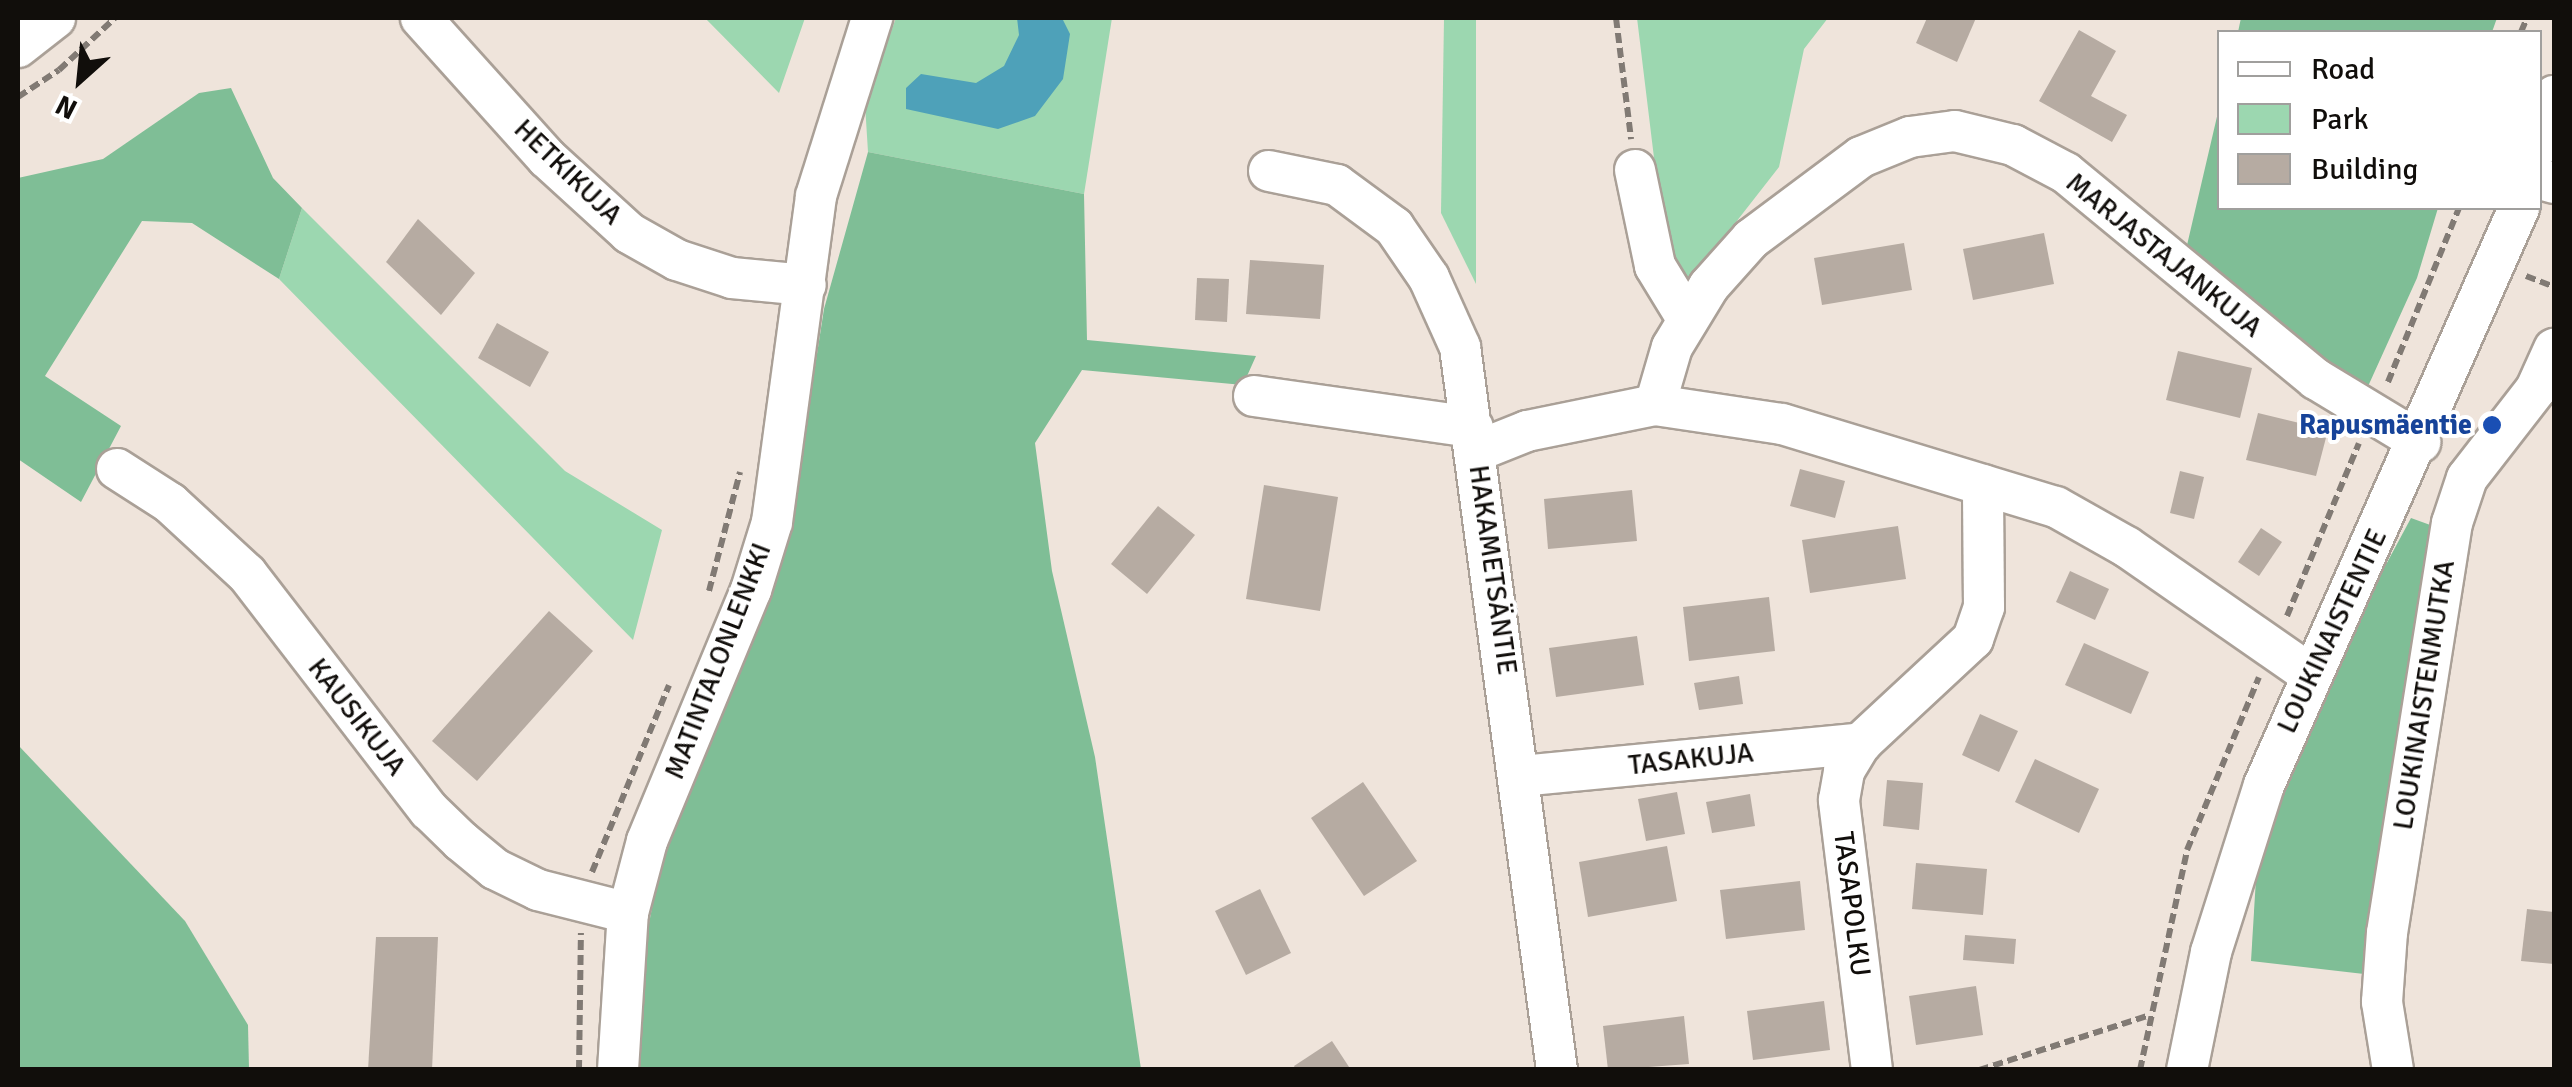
<!DOCTYPE html>
<meta charset="utf-8">
<style>
body{margin:0}
#map{position:relative;width:2572px;height:1087px;overflow:hidden;background:#efe4db;font-family:Signika,sans-serif}
div>[style]{position:absolute}
.green>*{inset:0;background:#9cd7b0}
.forest>*{inset:0;background:#7fbe96}
.water>*{inset:0;background:#4ea1b9}
.building>*{inset:0;background:#b6aba2}
.path>*{height:6px;margin-top:-3px;transform-origin:0;background:repeating-linear-gradient(90deg,#817a74 0 10px,transparent 0 15px)}
.roads{filter:drop-shadow(2px 0 #aaa097) drop-shadow(-2px 0 #aaa097) drop-shadow(0 2px #aaa097) drop-shadow(0 -2px #aaa097)}
.minor>*{height:40px;margin:-20px;padding:0 20px;transform-origin:20px;border-radius:20px;background:#fff}
.dots>*{width:28px;height:28px;translate:-50% -50%;box-sizing:border-box;border:5px solid #fff;border-radius:50%}
span{translate:-50% -50%;white-space:nowrap;text-align:center;line-height:1.15;-webkit-text-stroke:8px #fff;paint-order:stroke}
.street-label{font-size:28px;color:#110e0b}
.transit-label{font-size:28px;color:#164399;font-weight:700}
.right{translate:-100% -50%;text-align:right}
.frame{position:absolute;inset:0;border:20px solid #110e0b;pointer-events:none}
.legend{position:absolute;left:2217px;top:30px;width:325px;height:180px;box-sizing:border-box;background:#fff;border:2px solid #a09f9d;margin:0;padding:12px 18px;list-style:none;font-size:30px;color:#110e0b}
.legend li{display:flex;align-items:center;gap:20px;height:50px}
.legend b{width:50px;border:2px solid #a09f9d}
.north{position:absolute;left:30px;top:30px;width:100px;height:100px;-webkit-text-stroke:8px #fff;paint-order:stroke;rotate:207deg;font-size:28px;font-weight:700;line-height:40px;text-align:center;color:#110e0b}
.north::after{content:'';display:block;margin:auto;width:35px;height:45px;background:#110e0b;clip-path:polygon(50% 0,100% 100%,50% 72%,0 100%)}
</style>
<div id="map">
<div class="green">
<i style="clip-path:polygon(704px 18px,805px 18px,779px 93px,705px 18px)"></i>
<i style="clip-path:polygon(896px 18px,1112px 18px,1084px 194px,868px 152px,865px 104px)"></i>
<i style="clip-path:polygon(1444px 18px,1476px 18px,1476px 284px,1441px 213px)"></i>
<i style="clip-path:polygon(1637px 18px,1828px 18px,1804px 49px,1779px 167px,1690px 281px,1664px 240px)"></i>
<i style="clip-path:polygon(302px 208px,565px 471px,662px 530px,633px 640px,279px 279px)"></i>
</div>
<div class="forest">
<i style="clip-path:polygon(2241px 18px,2497px 18px,2492px 32px,2238px 32px)"></i>
<i style="clip-path:polygon(231px 88px,273px 178px,302px 208px,279px 279px,192px 223px,142px 221px,45px 376px,121px 426px,81px 502px,18px 459px,18px 178px,103px 159px,199px 93px)"></i>
<i style="clip-path:polygon(2219px 108px,2220px 208px,2438px 208px,2417px 278px,2365px 393px,2184px 258px)"></i>
<i style="clip-path:polygon(868px 152px,1084px 194px,1087px 340px,1256px 356px,1243px 385px,1082px 370px,1035px 443px,1052px 571px,1095px 757px,1141px 1069px,637px 1070px,646px 938px,664px 848px,798px 476px,824px 309px)"></i>
<i style="clip-path:polygon(2411px 518px,2433px 526px,2364px 974px,2251px 961px,2257px 862px,2318px 691px)"></i>
<i style="clip-path:polygon(18px 745px,185px 921px,248px 1025px,249px 1069px,18px 1069px)"></i>
</div>
<div class="water">
<i style="clip-path:polygon(1017px 18px,1062px 18px,1070px 34px,1063px 79px,1035px 116px,998px 129px,906px 109px,906px 88px,921px 74px,976px 83px,1004px 66px,1019px 35px)"></i>
</div>
<div class="building">
<i style="clip-path:polygon(1927px 18px,1976px 18px,1957px 62px,1916px 43px)"></i>
<i style="clip-path:polygon(2079px 30px,2116px 51px,2091px 96px,2127px 115px,2112px 142px,2039px 101px)"></i>
<i style="clip-path:polygon(418px 219px,475px 273px,441px 315px,386px 262px)"></i>
<i style="clip-path:polygon(2044px 233px,2054px 284px,1973px 300px,1963px 249px)"></i>
<i style="clip-path:polygon(1904px 243px,1912px 290px,1822px 305px,1814px 258px)"></i>
<i style="clip-path:polygon(1250px 260px,1324px 265px,1320px 319px,1246px 314px)"></i>
<i style="clip-path:polygon(1197px 278px,1229px 279px,1227px 322px,1195px 320px)"></i>
<i style="clip-path:polygon(497px 323px,549px 352px,530px 387px,478px 358px)"></i>
<i style="clip-path:polygon(2178px 351px,2252px 368px,2240px 418px,2166px 400px)"></i>
<i style="clip-path:polygon(2258px 413px,2328px 430px,2316px 476px,2246px 460px)"></i>
<i style="clip-path:polygon(1800px 469px,1845px 481px,1835px 518px,1790px 506px)"></i>
<i style="clip-path:polygon(2180px 471px,2204px 477px,2194px 519px,2170px 513px)"></i>
<i style="clip-path:polygon(1264px 485px,1338px 497px,1320px 611px,1246px 599px)"></i>
<i style="clip-path:polygon(1632px 490px,1637px 541px,1548px 549px,1544px 499px)"></i>
<i style="clip-path:polygon(1158px 506px,1195px 535px,1147px 594px,1111px 564px)"></i>
<i style="clip-path:polygon(1898px 526px,1906px 579px,1810px 593px,1802px 540px)"></i>
<i style="clip-path:polygon(2261px 528px,2282px 542px,2259px 576px,2238px 562px)"></i>
<i style="clip-path:polygon(2070px 571px,2109px 589px,2095px 620px,2056px 602px)"></i>
<i style="clip-path:polygon(1769px 597px,1775px 651px,1689px 661px,1683px 607px)"></i>
<i style="clip-path:polygon(549px 611px,593px 651px,477px 781px,432px 741px)"></i>
<i style="clip-path:polygon(1637px 636px,1644px 685px,1556px 697px,1549px 648px)"></i>
<i style="clip-path:polygon(2084px 643px,2149px 672px,2131px 714px,2065px 685px)"></i>
<i style="clip-path:polygon(1739px 676px,1743px 704px,1699px 710px,1694px 683px)"></i>
<i style="clip-path:polygon(1980px 714px,2018px 731px,1999px 772px,1962px 755px)"></i>
<i style="clip-path:polygon(2035px 759px,2099px 789px,2079px 833px,2015px 802px)"></i>
<i style="clip-path:polygon(1887px 780px,1923px 783px,1919px 830px,1883px 826px)"></i>
<i style="clip-path:polygon(1363px 782px,1417px 861px,1364px 896px,1311px 818px)"></i>
<i style="clip-path:polygon(1677px 792px,1685px 834px,1646px 841px,1638px 799px)"></i>
<i style="clip-path:polygon(1750px 794px,1755px 826px,1712px 833px,1706px 802px)"></i>
<i style="clip-path:polygon(1667px 846px,1677px 901px,1588px 917px,1579px 862px)"></i>
<i style="clip-path:polygon(1916px 863px,1987px 869px,1983px 915px,1912px 909px)"></i>
<i style="clip-path:polygon(1800px 881px,1805px 930px,1726px 939px,1720px 890px)"></i>
<i style="clip-path:polygon(1260px 889px,1291px 953px,1246px 975px,1215px 911px)"></i>
<i style="clip-path:polygon(2527px 909px,2554px 912px,2554px 964px,2521px 961px)"></i>
<i style="clip-path:polygon(1965px 935px,2016px 939px,2014px 964px,1963px 960px)"></i>
<i style="clip-path:polygon(376px 937px,438px 937px,432px 1070px,368px 1070px)"></i>
<i style="clip-path:polygon(1976px 986px,1983px 1035px,1916px 1045px,1909px 996px)"></i>
<i style="clip-path:polygon(1824px 1001px,1830px 1050px,1753px 1060px,1747px 1011px)"></i>
<i style="clip-path:polygon(1684px 1016px,1689px 1064px,1608px 1070px,1603px 1026px)"></i>
<i style="clip-path:polygon(1332px 1041px,1351px 1070px,1296px 1070px,1294px 1066px)"></i>
</div>
<div class="path">
<i style="left:1616px;top:18px;width:122px;rotate:82.9deg"></i>
<i style="left:2521px;top:32px;width:15px;rotate:-67deg"></i>
<i style="left:18px;top:97px;width:49px;rotate:-33.4deg"></i>
<i style="left:59px;top:70px;width:76px;rotate:-42.9deg"></i>
<i style="left:2526px;top:276px;width:30px;rotate:21deg"></i>
<i style="left:2388px;top:382px;width:188px;rotate:-67.8deg"></i>
<i style="left:709px;top:591px;width:123px;rotate:-75.4deg"></i>
<i style="left:2287px;top:616px;width:187px;rotate:-67.4deg"></i>
<i style="left:592px;top:872px;width:202px;rotate:-67.6deg"></i>
<i style="left:579px;top:1070px;width:137px;rotate:-89.2deg"></i>
<i style="left:1979px;top:1070px;width:176px;rotate:-17.8deg"></i>
<i style="left:2140px;top:1070px;width:225px;rotate:-77.9deg"></i>
<i style="left:2187px;top:850px;width:187px;rotate:-67.4deg"></i>
</div>
<div class="roads">
<div class="minor">
<i style="left:421px;top:18px;width:188px;rotate:48deg"></i>
<i style="left:547px;top:158px;width:111px;rotate:42.4deg"></i>
<i style="left:629px;top:233px;width:55px;rotate:29.4deg"></i>
<i style="left:677px;top:260px;width:58px;rotate:18.1deg"></i>
<i style="left:732px;top:278px;width:74px;rotate:5.4deg"></i>
<i style="left:18px;top:47px;width:47px;rotate:-38.1deg"></i>
<i style="left:2540px;top:145px;width:51px;rotate:-74.1deg"></i>
<i style="left:1635px;top:170px;width:98px;rotate:78.2deg"></i>
<i style="left:1655px;top:266px;width:63px;rotate:58.6deg"></i>
<i style="left:1269px;top:171px;width:69px;rotate:11.6deg"></i>
<i style="left:1337px;top:185px;width:71px;rotate:36.4deg"></i>
<i style="left:1394px;top:227px;width:62px;rotate:55.5deg"></i>
<i style="left:1429px;top:278px;width:76px;rotate:65.8deg"></i>
<i style="left:1460px;top:347px;width:729px;rotate:82.36deg"></i>
<i style="left:2540px;top:179px;width:15px;rotate:16deg"></i>
<i style="left:1254px;top:396px;width:221px;rotate:8.1deg"></i>
<i style="left:1655px;top:405px;width:60px;rotate:-73.7deg"></i>
<i style="left:1672px;top:347px;width:71px;rotate:-58.8deg"></i>
<i style="left:1709px;top:286px;width:63px;rotate:-48.2deg"></i>
<i style="left:1751px;top:239px;width:137px;rotate:-36.7deg"></i>
<i style="left:1861px;top:157px;width:53px;rotate:-22.2deg"></i>
<i style="left:1910px;top:137px;width:45px;rotate:-7.6deg"></i>
<i style="left:1955px;top:131px;width:60px;rotate:13.6deg"></i>
<i style="left:2013px;top:145px;width:60px;rotate:27.8deg"></i>
<i style="left:2066px;top:173px;width:324px;rotate:39.5deg"></i>
<i style="left:2316px;top:379px;width:122px;rotate:31.2deg"></i>
<i style="left:1477px;top:451px;width:54px;rotate:-21.8deg"></i>
<i style="left:1527px;top:431px;width:131px;rotate:-11.5deg"></i>
<i style="left:1655px;top:405px;width:128px;rotate:8.5deg"></i>
<i style="left:1782px;top:424px;width:286px;rotate:16.9deg"></i>
<i style="left:2056px;top:507px;width:81px;rotate:29.4deg"></i>
<i style="left:2127px;top:547px;width:223px;rotate:34.8deg"></i>
<i style="left:117px;top:469px;width:63px;rotate:32.7deg"></i>
<i style="left:170px;top:503px;width:105px;rotate:42.7deg"></i>
<i style="left:247px;top:574px;width:298px;rotate:52.4deg"></i>
<i style="left:429px;top:810px;width:45px;rotate:44.1deg"></i>
<i style="left:461px;top:841px;width:44px;rotate:39.5deg"></i>
<i style="left:495px;top:869px;width:48px;rotate:26deg"></i>
<i style="left:538px;top:890px;width:93px;rotate:14.3deg"></i>
<i style="left:1521px;top:776px;width:342px;rotate:-5.5deg"></i>
<i style="left:618px;top:1070px;width:157px;rotate:-86.4deg"></i>
<i style="left:628px;top:913px;width:74px;rotate:-75.2deg"></i>
<i style="left:647px;top:841px;width:272px;rotate:-67.5deg"></i>
<i style="left:751px;top:590px;width:71px;rotate:-72.8deg"></i>
<i style="left:772px;top:522px;width:329px;rotate:-82.3deg"></i>
<i style="left:816px;top:196px;width:187px;rotate:-72.5deg"></i>
<i style="left:1872px;top:1070px;width:272px;rotate:-97deg"></i>
<i style="left:1839px;top:800px;width:29px;rotate:-80deg"></i>
<i style="left:1844px;top:771px;width:33px;rotate:-59deg"></i>
<i style="left:1861px;top:743px;width:153px;rotate:-42.9deg"></i>
<i style="left:1973px;top:639px;width:34px;rotate:-71deg"></i>
<i style="left:1984px;top:607px;width:122px;rotate:-90.5deg"></i>
<i style="left:2187px;top:1070px;width:120px;rotate:-78.5deg"></i>
<i style="left:2211px;top:952px;width:175px;rotate:-72.4deg"></i>
<i style="left:2264px;top:785px;width:631px;rotate:-66.16deg"></i>
<i style="left:2393px;top:1070px;width:69px;rotate:-99.2deg"></i>
<i style="left:2382px;top:1002px;width:69px;rotate:-85.9deg"></i>
<i style="left:2387px;top:933px;width:415px;rotate:-81deg"></i>
<i style="left:2452px;top:523px;width:47px;rotate:-71.6deg"></i>
<i style="left:2467px;top:478px;width:113px;rotate:-52.2deg"></i>
<i style="left:2536px;top:389px;width:44px;rotate:-65.8deg"></i>
</div>
</div>
<div class="dots">
<i style="left:2492px;top:425px;background:#1a4fb4"></i>
</div>
<div class="street-label">
<span style="left:568px;top:172px;rotate:44deg">HETKIKUJA</span>
<span style="left:2164px;top:255px;rotate:39deg">MARJASTAJANKUJA</span>
<span style="left:1493px;top:570px;rotate:82deg">HAKAMETSÄNTIE</span>
<span style="left:2332px;top:631px;rotate:-65deg">LOUKINAISTENTIE</span>
<span style="left:718px;top:661px;rotate:-69deg">MATINTALONLENKKI</span>
<span style="left:2424px;top:695px;rotate:-81deg">LOUKINAISTENMUTKA</span>
<span style="left:357px;top:717px;rotate:52deg">KAUSIKUJA</span>
<span style="left:1691px;top:759px;rotate:-6deg">TASAKUJA</span>
<span style="left:1852px;top:904px;rotate:83deg">TASAPOLKU</span>
</div>
<div class="transit-label">
<span class="right" style="left:2472px;top:425px">Rapusmäentie</span>
</div>
<div class="frame"></div>
<ul class="legend">
<li><b style="height:12px;background:#fff"></b>Road</li>
<li><b style="height:28px;background:#9cd7b0"></b>Park</li>
<li><b style="height:28px;background:#b6aba2"></b>Building</li>
</ul>
<div class="north">N</div>
</div>
